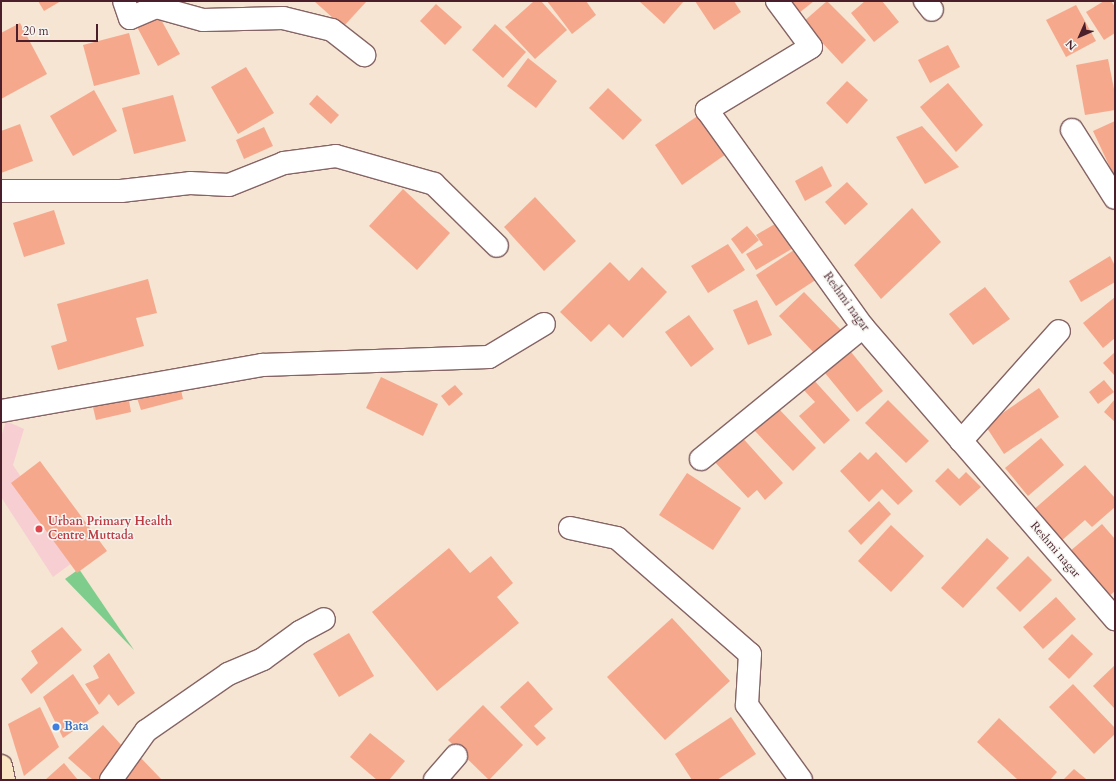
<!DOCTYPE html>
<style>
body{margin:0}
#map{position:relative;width:1116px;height:781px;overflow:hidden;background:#f5e5d2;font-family:Cardo,serif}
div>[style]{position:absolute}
.built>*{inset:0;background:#f7cfd3}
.green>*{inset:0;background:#7ecd8d}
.building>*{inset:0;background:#f6a88d}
.roads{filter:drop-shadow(1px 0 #866465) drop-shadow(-1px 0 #866465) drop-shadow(0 1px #866465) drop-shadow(0 -1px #866465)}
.minor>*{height:22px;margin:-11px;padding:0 11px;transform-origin:11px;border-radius:11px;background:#fff}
.secondary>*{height:22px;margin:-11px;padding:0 11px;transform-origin:11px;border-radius:11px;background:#fbe6c4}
.dots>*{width:11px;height:11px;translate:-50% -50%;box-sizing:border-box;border:2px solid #f6f6f2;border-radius:50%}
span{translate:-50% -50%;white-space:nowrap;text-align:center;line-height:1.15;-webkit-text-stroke:3px #f6f6f2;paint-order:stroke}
.street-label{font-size:12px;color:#4a1f2b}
.health-label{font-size:12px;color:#be3a42;font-weight:700}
.left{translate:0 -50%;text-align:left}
.shop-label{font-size:12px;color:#366cbe;font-weight:700}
.frame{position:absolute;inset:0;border:2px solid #4a1f2b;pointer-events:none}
.north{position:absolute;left:1060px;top:16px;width:40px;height:40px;-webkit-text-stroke:3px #f6f6f2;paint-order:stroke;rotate:225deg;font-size:11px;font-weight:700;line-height:16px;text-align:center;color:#4a1f2b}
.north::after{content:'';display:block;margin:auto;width:14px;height:18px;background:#4a1f2b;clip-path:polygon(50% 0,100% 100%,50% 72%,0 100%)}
.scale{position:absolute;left:16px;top:24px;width:82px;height:18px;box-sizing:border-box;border:2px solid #4a1f2b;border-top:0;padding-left:5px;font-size:12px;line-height:14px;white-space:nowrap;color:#4a1f2b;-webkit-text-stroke:3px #f6f6f2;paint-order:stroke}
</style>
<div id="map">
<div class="built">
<i style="clip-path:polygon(6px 421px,24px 429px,13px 465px,76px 560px,53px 577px,1px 497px,1px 437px)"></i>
</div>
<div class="green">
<i style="clip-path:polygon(79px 569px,134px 650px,65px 579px)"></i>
</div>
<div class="building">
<i style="clip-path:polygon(38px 1px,61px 1px,44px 11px)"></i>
<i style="clip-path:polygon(314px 1px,367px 1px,343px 27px)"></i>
<i style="clip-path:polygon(534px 1px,541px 1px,567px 30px,535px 59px,505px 27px)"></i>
<i style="clip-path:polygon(547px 1px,586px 1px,596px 15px,572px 34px)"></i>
<i style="clip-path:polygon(639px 1px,684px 1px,664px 24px)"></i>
<i style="clip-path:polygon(695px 1px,734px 1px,741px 12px,714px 30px)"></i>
<i style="clip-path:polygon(789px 1px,814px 1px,799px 13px)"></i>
<i style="clip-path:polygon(827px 1px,866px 40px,842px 64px,803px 22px)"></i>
<i style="clip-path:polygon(865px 1px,882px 1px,899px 22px,874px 42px,851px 13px)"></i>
<i style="clip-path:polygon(1104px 1px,1111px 1px,1115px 7px,1115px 33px,1104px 40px,1086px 12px)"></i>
<i style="clip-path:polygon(436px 4px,462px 27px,445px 45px,420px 21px)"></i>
<i style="clip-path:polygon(1076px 5px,1096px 41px,1066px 57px,1046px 20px)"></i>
<i style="clip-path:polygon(159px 16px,180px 54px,158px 66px,137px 27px)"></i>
<i style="clip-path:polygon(20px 23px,47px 74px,1px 99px,1px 33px)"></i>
<i style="clip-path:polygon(495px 24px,526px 52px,503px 78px,472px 50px)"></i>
<i style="clip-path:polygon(129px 33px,140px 74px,94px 86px,83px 45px)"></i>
<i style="clip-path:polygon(948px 45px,960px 67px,930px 83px,918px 60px)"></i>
<i style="clip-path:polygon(528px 58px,557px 81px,536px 108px,507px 86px)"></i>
<i style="clip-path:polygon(1108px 59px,1115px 94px,1115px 110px,1085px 115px,1076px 65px)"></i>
<i style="clip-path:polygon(246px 67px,274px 113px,238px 134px,211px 87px)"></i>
<i style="clip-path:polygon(847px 81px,868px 100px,847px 124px,826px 103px)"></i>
<i style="clip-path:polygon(948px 83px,983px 125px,956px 152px,920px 107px)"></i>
<i style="clip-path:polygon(608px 88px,642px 120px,623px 140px,589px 108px)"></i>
<i style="clip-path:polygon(94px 90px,117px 131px,73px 156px,50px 116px)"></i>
<i style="clip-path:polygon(173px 95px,186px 141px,134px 154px,122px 108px)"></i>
<i style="clip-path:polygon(317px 95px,339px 115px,331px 124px,309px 104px)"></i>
<i style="clip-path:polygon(702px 113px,729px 152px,682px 185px,655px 145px)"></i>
<i style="clip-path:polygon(1115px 121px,1115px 178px,1093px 131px)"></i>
<i style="clip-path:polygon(20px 124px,33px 161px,1px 173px,1px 131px)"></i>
<i style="clip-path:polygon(922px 126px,959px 167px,925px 184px,896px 137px)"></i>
<i style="clip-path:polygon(264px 127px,273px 146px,244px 159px,236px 140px)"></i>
<i style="clip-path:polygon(822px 166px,832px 186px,805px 201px,795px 181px)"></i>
<i style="clip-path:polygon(847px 182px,868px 204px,845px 225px,825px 202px)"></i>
<i style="clip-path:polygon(403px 189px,450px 233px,417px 270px,369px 226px)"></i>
<i style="clip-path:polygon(535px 197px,576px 241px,544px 271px,504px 227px)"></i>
<i style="clip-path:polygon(912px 208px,941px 242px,881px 299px,854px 265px)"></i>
<i style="clip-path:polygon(54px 210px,65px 244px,24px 257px,13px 223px)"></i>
<i style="clip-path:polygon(780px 221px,795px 247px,756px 270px,746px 254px,763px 245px,756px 235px)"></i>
<i style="clip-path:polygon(747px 226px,759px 240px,742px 254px,731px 239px)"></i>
<i style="clip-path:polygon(728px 244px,745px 270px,708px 293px,691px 266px)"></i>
<i style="clip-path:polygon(797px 248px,817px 279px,776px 306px,756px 275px)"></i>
<i style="clip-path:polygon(1110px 256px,1115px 266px,1115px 282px,1081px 302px,1069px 281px)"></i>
<i style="clip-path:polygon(610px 262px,629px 281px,642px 267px,667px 292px,623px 338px,609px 324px,591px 342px,560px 312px)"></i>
<i style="clip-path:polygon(148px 279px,157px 313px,136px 318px,144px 346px,58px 370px,51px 346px,67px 341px,57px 304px)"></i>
<i style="clip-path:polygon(985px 287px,1010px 319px,973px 345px,949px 314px)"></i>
<i style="clip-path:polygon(804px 292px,843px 332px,817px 356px,779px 316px)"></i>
<i style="clip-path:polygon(1115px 297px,1115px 338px,1103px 348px,1083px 323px)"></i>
<i style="clip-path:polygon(757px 300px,772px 335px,748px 345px,733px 310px)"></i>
<i style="clip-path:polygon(689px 315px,714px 349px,691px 367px,665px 332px)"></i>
<i style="clip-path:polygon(851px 352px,883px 391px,857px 412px,825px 373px)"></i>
<i style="clip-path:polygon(1115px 352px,1115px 376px,1103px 363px)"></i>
<i style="clip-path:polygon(381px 377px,438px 404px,423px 436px,366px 408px)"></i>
<i style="clip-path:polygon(812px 378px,850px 420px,824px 444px,799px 416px,815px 402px,801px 387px)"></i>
<i style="clip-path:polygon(1104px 380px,1114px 392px,1098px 404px,1089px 392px)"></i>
<i style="clip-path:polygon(455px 385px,463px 394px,449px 406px,441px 396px)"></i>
<i style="clip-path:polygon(180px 386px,183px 399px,141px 410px,137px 398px)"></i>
<i style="clip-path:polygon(1039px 388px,1059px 417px,1004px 454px,985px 425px)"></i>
<i style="clip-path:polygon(128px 395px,131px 412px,96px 420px,92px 403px)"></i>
<i style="clip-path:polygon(1115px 399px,1115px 422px,1104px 412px)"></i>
<i style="clip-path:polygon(888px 400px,929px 441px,906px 463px,865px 423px)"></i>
<i style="clip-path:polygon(778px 408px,816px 448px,793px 471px,754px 430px)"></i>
<i style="clip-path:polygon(740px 435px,783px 483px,765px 500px,757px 490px,748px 498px,713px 460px)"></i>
<i style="clip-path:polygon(1041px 438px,1064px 465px,1028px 496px,1005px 468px)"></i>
<i style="clip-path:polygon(860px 452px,868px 460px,876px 452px,913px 491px,898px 505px,882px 489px,869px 502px,840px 471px)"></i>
<i style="clip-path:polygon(40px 461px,107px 551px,77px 573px,11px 483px)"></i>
<i style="clip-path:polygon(1085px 465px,1115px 498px,1115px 507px,1092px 527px,1085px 520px,1060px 542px,1032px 511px)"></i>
<i style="clip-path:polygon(948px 468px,959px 479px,966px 472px,981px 487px,960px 506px,935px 481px)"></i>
<i style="clip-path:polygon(687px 473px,741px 508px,713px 550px,659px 515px)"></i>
<i style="clip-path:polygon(879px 501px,891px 514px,861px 545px,848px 531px)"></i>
<i style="clip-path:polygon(1102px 524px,1115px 539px,1115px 591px,1108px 597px,1069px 552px)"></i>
<i style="clip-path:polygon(891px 525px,924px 556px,891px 592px,858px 561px)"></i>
<i style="clip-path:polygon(987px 538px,1009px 558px,963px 608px,941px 588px)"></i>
<i style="clip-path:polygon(449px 548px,470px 573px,491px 556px,513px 583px,497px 597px,519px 623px,437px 691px,372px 612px)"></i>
<i style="clip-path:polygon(1028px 556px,1052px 580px,1020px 612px,996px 588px)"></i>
<i style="clip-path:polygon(1056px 597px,1076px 619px,1043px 649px,1023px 627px)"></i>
<i style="clip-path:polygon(672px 618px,730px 681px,665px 740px,607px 677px)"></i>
<i style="clip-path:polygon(62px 627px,82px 650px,31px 694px,21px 679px,38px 663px,31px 651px)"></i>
<i style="clip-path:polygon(349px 633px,374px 676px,339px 697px,313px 654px)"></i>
<i style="clip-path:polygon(1072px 634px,1093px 654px,1069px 679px,1048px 659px)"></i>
<i style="clip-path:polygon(109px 653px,135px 693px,118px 706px,109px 694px,99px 705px,85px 684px,99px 678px,93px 666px)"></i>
<i style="clip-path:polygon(1115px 665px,1115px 709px,1093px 686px)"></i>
<i style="clip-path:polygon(73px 674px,99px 713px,63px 738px,43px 697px)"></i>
<i style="clip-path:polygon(528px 681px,553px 709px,534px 726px,546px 738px,537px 746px,500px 707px)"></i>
<i style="clip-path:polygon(1073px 684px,1115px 728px,1115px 734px,1094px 754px,1049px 707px)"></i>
<i style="clip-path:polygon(483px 705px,523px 745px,489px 780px,448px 740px)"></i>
<i style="clip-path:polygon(40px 707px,59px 747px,24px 776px,8px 724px)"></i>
<i style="clip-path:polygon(731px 717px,756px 754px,717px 780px,692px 780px,675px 754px)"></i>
<i style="clip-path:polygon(999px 718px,1057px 772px,1050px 780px,1018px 780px,977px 742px)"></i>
<i style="clip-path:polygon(103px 725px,124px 748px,100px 780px,93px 780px,68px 758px)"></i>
<i style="clip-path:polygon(370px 733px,405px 761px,389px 780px,377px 780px,350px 757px)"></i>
<i style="clip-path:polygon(139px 756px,162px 780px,119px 780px)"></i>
<i style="clip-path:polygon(64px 763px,78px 780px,45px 780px)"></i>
<i style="clip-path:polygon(1074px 769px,1086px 779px,1085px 780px,1063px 780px)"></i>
</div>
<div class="roads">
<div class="minor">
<i style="left:124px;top:1px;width:18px;rotate:71deg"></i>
<i style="left:130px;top:18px;width:28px;rotate:-23deg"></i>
<i style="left:156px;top:7px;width:49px;rotate:15.5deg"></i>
<i style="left:203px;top:20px;width:80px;rotate:-1.4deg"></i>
<i style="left:283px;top:18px;width:50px;rotate:13.8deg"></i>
<i style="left:332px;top:30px;width:41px;rotate:38deg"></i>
<i style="left:777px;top:1px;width:57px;rotate:53.5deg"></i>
<i style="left:811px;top:47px;width:122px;rotate:148.8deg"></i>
<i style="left:707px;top:110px;width:267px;rotate:54.3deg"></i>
<i style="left:863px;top:327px;width:386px;rotate:49.2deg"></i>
<i style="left:925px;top:1px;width:11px;rotate:52deg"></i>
<i style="left:1072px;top:130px;width:80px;rotate:57.7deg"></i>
<i style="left:1px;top:191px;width:120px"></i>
<i style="left:121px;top:191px;width:69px;rotate:-6.6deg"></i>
<i style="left:190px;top:183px;width:39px;rotate:3deg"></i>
<i style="left:229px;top:185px;width:59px;rotate:-21.8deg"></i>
<i style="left:284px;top:163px;width:52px;rotate:-7.7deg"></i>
<i style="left:336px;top:156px;width:102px;rotate:15.9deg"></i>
<i style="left:434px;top:184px;width:88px;rotate:44.5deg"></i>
<i style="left:1px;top:411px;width:265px;rotate:-10deg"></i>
<i style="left:262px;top:365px;width:227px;rotate:-2deg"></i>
<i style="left:489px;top:357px;width:64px;rotate:-31deg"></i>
<i style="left:961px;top:441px;width:147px;rotate:-48.3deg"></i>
<i style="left:701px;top:459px;width:209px;rotate:-39.2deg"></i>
<i style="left:570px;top:528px;width:48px;rotate:12deg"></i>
<i style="left:617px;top:538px;width:176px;rotate:41.1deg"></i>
<i style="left:750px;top:654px;width:51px;rotate:93.4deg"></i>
<i style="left:747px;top:705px;width:92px;rotate:54.2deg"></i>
<i style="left:111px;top:780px;width:60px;rotate:-54.5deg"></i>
<i style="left:146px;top:731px;width:100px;rotate:-34.8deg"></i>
<i style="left:228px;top:674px;width:38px;rotate:-23deg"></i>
<i style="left:263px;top:659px;width:46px;rotate:-36.1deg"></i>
<i style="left:300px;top:632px;width:27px;rotate:-28deg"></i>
<i style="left:435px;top:780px;width:32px;rotate:-49deg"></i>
</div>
<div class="secondary">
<i style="left:1px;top:766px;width:14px;rotate:78deg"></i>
</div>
</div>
<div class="dots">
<i style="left:39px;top:529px;background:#e0444e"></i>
<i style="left:56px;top:727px;background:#3f7fe0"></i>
</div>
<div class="street-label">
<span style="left:846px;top:302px;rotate:54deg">Reshmi nagar</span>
<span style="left:1055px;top:550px;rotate:49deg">Reshmi nagar</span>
</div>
<div class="health-label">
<span class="left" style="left:48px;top:529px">Urban Primary Health<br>Centre Muttada</span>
</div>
<div class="shop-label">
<span class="left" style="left:64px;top:727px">Bata</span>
</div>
<div class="frame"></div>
<div class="north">N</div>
<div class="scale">20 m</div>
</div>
